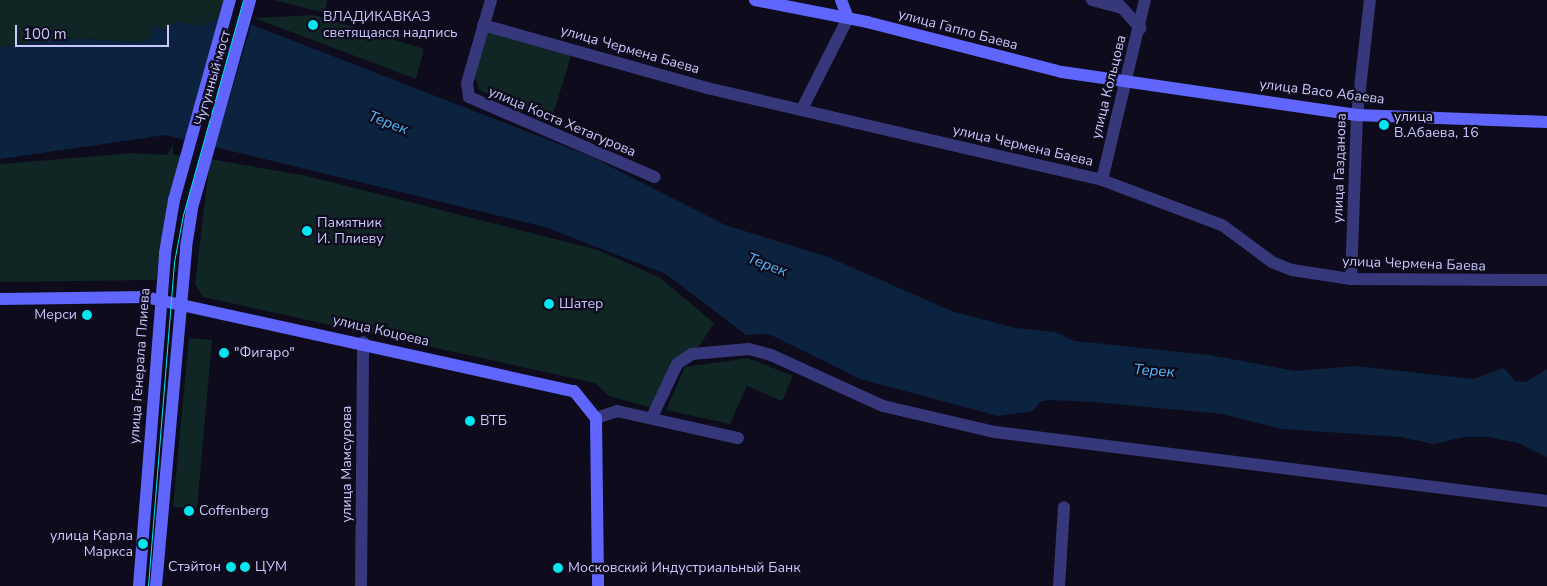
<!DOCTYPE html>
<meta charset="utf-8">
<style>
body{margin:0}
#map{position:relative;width:1547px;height:586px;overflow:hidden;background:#0d0b1c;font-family:"Nunito Sans",sans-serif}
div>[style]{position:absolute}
.green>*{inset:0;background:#0f2624}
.water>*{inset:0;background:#0c2340}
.pier>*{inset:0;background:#0d0b1c}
.canal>*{height:11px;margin:-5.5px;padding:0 5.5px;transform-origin:5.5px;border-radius:5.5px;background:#0c2340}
.street>*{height:12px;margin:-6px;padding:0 6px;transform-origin:6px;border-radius:6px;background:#37387b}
.secondary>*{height:12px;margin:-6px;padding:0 6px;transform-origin:6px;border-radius:6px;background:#5f65fd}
.tram>*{height:1px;margin:-0.5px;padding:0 0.5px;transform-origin:0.5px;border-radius:0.5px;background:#02e6ef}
.dots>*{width:14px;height:14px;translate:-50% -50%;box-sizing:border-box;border:2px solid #0d0b1c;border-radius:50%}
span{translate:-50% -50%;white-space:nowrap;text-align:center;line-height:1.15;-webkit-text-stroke:4.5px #0d0b1c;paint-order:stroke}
.poi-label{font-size:14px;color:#cac7fe}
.left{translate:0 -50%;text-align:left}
.right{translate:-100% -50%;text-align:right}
.street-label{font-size:14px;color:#cac7fe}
.water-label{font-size:15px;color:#56bafd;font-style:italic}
.scale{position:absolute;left:15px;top:25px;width:154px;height:22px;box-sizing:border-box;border:2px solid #cac7fe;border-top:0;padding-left:6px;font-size:15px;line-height:18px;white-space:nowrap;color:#cac7fe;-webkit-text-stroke:4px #0d0b1c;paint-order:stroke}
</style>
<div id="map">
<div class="green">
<i style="clip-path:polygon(0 0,224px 0,219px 18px,198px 26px,176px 22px,143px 42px,57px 38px,0 47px)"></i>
<i style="clip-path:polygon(274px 0,327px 0,325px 13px)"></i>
<i style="clip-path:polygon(314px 15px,424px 49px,416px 79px,254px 18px)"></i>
<i style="clip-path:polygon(486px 29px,572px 53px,551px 121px,479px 90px,474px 73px)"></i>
<i style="clip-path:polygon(173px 145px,173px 155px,182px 155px,167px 203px,156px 280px,0 282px,0 164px,133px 153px,167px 155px)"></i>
<i style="clip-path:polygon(210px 159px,307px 176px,598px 250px,659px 277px,714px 323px,700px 345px,670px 367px,652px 408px,609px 396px,595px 383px,203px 297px,195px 284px)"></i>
<i style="clip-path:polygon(189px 338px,212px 340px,197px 509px,173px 507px)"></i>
<i style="clip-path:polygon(748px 358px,793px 376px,782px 401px,747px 386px,730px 424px,666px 410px,685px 367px)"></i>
</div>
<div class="water">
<i style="clip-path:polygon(219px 18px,253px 25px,592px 157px,725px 225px,828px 257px,954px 312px,1016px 328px,1055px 332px,1075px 341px,1209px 355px,1296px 371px,1356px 366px,1473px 379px,1504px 368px,1515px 381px,1526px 382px,1547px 369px,1547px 457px,1518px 443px,1489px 437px,1464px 437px,1433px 444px,1401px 437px,1282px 429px,1222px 414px,1095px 402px,1049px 400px,1040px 402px,1033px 411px,998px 416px,860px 379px,769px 334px,746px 335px,666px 274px,545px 227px,165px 135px,0 159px,0 47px,57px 38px,143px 42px,176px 22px,198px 26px)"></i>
</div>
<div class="pier">
<i style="clip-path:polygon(220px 16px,252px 22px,214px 150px,184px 142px)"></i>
</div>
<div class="canal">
<i style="left:156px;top:30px;width:18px;rotate:63deg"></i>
</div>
<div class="street">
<i style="left:491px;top:0;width:86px;rotate:106.1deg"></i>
<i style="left:467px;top:83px;width:14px;rotate:82deg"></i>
<i style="left:469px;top:97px;width:202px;rotate:23.3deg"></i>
<i style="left:1092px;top:0;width:30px;rotate:15deg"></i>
<i style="left:1115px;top:0;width:38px;rotate:48deg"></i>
<i style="left:483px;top:25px;width:233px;rotate:15.7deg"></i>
<i style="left:707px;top:88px;width:406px;rotate:13.1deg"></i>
<i style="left:1102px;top:180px;width:128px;rotate:20.6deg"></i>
<i style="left:1222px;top:225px;width:62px;rotate:36.5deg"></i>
<i style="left:1272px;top:262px;width:22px;rotate:22deg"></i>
<i style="left:1292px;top:270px;width:60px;rotate:8.7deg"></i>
<i style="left:1351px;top:279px;width:196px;rotate:0.3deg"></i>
<i style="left:802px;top:109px;width:102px;rotate:-63.2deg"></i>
<i style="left:1102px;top:180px;width:185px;rotate:-76.6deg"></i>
<i style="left:1351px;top:279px;width:164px;rotate:-87.9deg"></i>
<i style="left:1357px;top:115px;width:116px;rotate:-83.6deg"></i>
<i style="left:652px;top:417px;width:59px;rotate:-64.7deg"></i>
<i style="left:677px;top:364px;width:18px;rotate:-34deg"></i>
<i style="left:692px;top:354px;width:57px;rotate:-5deg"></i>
<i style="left:749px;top:349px;width:23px;rotate:15deg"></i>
<i style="left:771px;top:355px;width:123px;rotate:24.5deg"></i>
<i style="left:883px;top:406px;width:115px;rotate:13.1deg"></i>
<i style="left:995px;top:432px;width:556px;rotate:7.13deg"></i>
<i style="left:596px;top:418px;width:22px;rotate:-18deg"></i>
<i style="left:617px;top:411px;width:124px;rotate:12.6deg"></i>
<i style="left:361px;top:586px;width:244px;rotate:-89.5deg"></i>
<i style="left:1059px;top:586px;width:79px;rotate:-86.4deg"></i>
</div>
<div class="secondary">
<i style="left:755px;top:0;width:114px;rotate:11.1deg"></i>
<i style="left:867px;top:22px;width:201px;rotate:14.4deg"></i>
<i style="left:1062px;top:72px;width:298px;rotate:8.3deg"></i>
<i style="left:1357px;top:115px;width:190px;rotate:2.1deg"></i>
<i style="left:841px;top:0;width:19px;rotate:69deg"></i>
<i style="left:0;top:299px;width:145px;rotate:-0.8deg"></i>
<i style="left:145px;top:297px;width:439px;rotate:12.4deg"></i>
<i style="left:574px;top:391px;width:35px;rotate:51deg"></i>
<i style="left:596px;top:418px;width:168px;rotate:89.3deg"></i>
<i style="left:139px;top:586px;width:334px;rotate:-85.5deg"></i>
<i style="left:165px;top:253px;width:54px;rotate:-80.4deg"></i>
<i style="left:174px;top:200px;width:208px;rotate:-74.4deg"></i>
<i style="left:156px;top:586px;width:340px;rotate:-84.9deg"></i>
<i style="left:186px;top:247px;width:39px;rotate:-81deg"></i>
<i style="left:192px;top:208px;width:216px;rotate:-74.4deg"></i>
</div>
<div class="tram">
<i style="left:148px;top:586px;width:325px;rotate:-85.4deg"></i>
<i style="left:174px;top:262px;width:48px;rotate:-79.2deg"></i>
<i style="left:183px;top:215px;width:223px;rotate:-74.4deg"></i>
</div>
<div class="dots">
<i style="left:313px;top:25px;background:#02e6ef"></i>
<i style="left:1384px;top:125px;background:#02e6ef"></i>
<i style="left:307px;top:231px;background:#02e6ef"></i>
<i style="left:549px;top:304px;background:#02e6ef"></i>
<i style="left:87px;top:315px;background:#02e6ef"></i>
<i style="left:224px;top:353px;background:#02e6ef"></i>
<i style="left:470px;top:421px;background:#02e6ef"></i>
<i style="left:189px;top:511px;background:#02e6ef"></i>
<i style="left:143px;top:544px;background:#02e6ef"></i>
<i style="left:231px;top:567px;background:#02e6ef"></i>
<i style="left:245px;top:567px;background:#02e6ef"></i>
<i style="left:558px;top:568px;background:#02e6ef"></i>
</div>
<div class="poi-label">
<span class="left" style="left:323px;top:25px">ВЛАДИКАВКАЗ<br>светящаяся надпись</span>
<span class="left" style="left:1394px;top:125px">улица<br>В.Абаева, 16</span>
<span class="left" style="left:317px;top:231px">Памятник<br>И. Плиеву</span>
<span class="left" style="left:559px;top:304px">Шатер</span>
<span class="right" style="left:77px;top:315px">Мерси</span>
<span class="left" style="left:234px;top:353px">"Фигаро"</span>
<span class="left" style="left:480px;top:421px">ВТБ</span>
<span class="left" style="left:199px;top:511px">Coffenberg</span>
<span class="right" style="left:133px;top:544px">улица Карла<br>Маркса</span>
<span class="right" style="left:221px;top:567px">Стэйтон</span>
<span class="left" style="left:255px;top:567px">ЦУМ</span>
<span class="left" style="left:568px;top:568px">Московский Индустриальный Банк</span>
</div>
<div class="street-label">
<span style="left:958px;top:30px;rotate:15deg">улица Гаппо Баева</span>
<span style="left:630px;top:50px;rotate:16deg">улица Чермена Баева</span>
<span style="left:213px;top:78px;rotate:-74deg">Чугунный мост</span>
<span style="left:1109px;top:87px;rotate:-76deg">улица Кольцова</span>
<span style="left:1322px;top:92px;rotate:7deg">улица Васо Абаева</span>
<span style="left:562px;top:122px;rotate:23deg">улица Коста Хетагурова</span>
<span style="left:1023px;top:146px;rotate:13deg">улица Чермена Баева</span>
<span style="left:1340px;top:168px;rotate:-88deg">улица Газданова</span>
<span style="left:1414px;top:264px;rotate:2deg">улица Чермена Баева</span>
<span style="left:381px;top:331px;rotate:13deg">улица Коцоева</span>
<span style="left:140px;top:366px;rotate:-86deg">улица Генерала Плиева</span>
<span style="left:347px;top:464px;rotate:-90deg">улица Мамсурова</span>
</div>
<div class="water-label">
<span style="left:388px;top:123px;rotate:21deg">Терек</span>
<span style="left:767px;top:265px;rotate:21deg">Терек</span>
<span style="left:1154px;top:371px;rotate:4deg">Терек</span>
</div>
<div class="scale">100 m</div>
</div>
